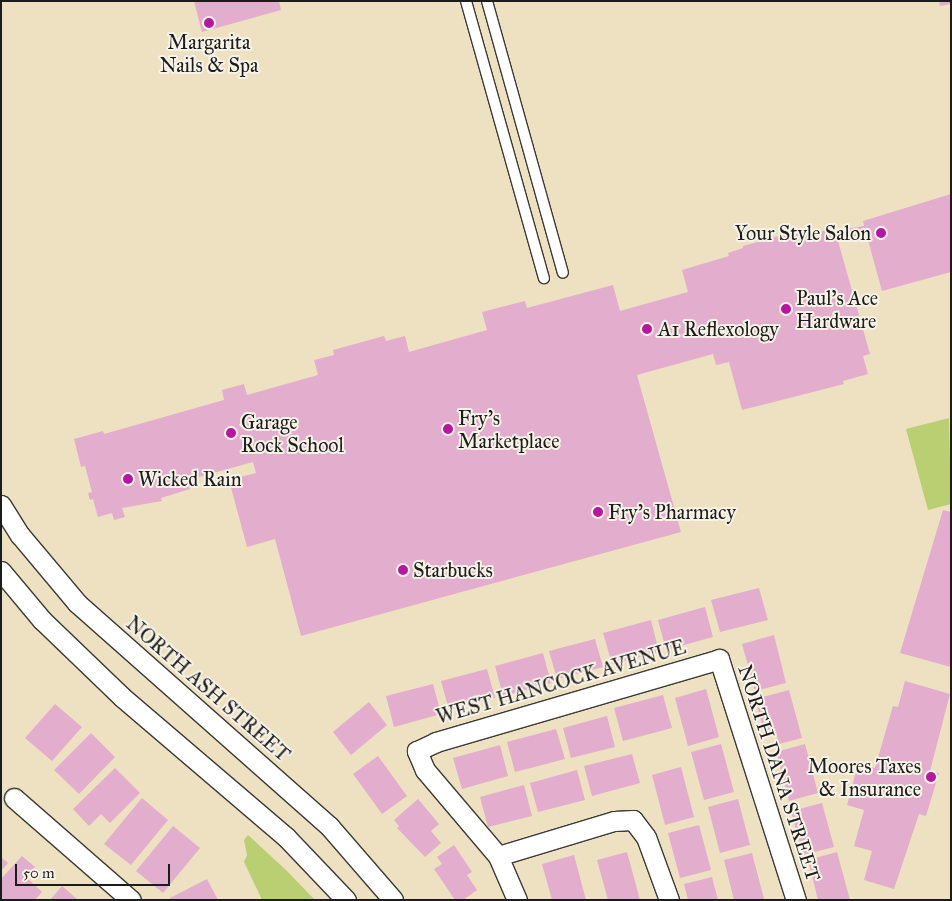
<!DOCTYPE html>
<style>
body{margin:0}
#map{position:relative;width:952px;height:901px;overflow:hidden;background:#ede1c1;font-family:"IM FELL Great Primer",serif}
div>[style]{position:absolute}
.green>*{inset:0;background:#bacf72}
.building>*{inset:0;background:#e3adcd}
.roads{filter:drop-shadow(1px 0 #3b3a35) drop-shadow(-1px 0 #3b3a35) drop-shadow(0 1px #3b3a35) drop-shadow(0 -1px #3b3a35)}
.service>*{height:10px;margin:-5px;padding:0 5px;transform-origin:5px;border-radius:5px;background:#fff}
.minor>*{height:19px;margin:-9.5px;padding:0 9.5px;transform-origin:9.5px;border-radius:9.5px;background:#fff}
.dots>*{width:14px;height:14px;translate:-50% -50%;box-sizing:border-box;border:2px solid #f7f3e8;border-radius:50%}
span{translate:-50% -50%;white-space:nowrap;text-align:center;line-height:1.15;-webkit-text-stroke:4px #f7f3e8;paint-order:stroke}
.poi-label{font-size:20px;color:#1c1c1c}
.right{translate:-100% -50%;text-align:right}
.left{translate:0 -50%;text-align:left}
.street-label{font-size:20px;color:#1c1c1c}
.frame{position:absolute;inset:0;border:2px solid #1c1c1c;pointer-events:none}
.scale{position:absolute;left:15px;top:864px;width:155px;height:22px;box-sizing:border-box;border:2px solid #1c1c1c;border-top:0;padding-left:6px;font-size:15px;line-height:18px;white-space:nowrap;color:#1c1c1c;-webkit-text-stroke:4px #f7f3e8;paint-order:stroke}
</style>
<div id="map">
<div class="green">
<i style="clip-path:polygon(949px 418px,951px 504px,928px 510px,906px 429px)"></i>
<i style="clip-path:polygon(248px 835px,286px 870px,315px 900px,262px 900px,244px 862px,247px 855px,244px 840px)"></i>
</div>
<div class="building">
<i style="clip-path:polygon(194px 1px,279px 1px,281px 10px,202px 32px)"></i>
<i style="clip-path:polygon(939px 1px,951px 1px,951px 4px,940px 6px)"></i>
<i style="clip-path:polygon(951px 194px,951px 272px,882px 291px,866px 233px,838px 241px,870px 354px,863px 356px,868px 374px,843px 381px,844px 384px,742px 410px,729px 362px,716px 365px,713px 354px,637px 375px,681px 532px,301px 636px,275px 539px,247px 547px,229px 480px,256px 473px,253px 462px,188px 480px,190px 489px,161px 498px,162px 501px,122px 508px,125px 517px,114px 520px,112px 513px,98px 517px,93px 499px,90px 500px,88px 493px,92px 492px,85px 466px,81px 467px,74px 439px,103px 431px,104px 434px,224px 400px,222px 390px,244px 384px,247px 395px,318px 375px,314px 360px,334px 355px,333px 350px,384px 336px,386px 341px,405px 336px,409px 352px,487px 330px,482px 312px,525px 301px,527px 308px,613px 285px,620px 311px,688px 292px,682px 270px,729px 256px,728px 253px,743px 248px,743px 246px,786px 234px,787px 236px,800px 233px,802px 237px,829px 229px,831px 237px,840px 234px,839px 230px,864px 226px,863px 221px)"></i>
<i style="clip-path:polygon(943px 510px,951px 512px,951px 667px,900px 653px)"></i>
<i style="clip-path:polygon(759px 588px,768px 620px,720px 632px,711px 600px)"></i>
<i style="clip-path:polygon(705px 607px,713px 637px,666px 650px,658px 620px)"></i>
<i style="clip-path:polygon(651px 620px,659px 652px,612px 664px,603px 633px)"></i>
<i style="clip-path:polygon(774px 635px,786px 683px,755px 691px,742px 644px)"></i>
<i style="clip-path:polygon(595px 639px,603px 667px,557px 679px,549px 651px)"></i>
<i style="clip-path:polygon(543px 653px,551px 683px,503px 696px,495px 666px)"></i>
<i style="clip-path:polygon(487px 669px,495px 698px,449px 710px,441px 681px)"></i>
<i style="clip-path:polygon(905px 681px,950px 694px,930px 771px,939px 773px,926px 816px,919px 814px,894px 889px,864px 880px,872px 851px,854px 846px,864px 810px,847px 805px,858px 764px,875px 768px,893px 706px,898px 707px)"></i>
<i style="clip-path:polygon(433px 684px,441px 714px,394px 727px,386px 696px)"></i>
<i style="clip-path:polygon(706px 689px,719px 737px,688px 746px,675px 698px)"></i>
<i style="clip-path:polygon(789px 690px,802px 738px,779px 744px,775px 728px,764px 731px,755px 699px)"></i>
<i style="clip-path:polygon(663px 695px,672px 728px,623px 741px,614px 708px)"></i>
<i style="clip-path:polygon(369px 702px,387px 725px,351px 755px,333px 732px)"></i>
<i style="clip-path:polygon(55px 704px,82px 727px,52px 761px,25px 738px)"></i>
<i style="clip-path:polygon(607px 716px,615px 747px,571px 758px,563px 728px)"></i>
<i style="clip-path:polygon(556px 729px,565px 759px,515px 772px,507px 742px)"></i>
<i style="clip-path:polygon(91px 733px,115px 757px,79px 794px,54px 770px)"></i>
<i style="clip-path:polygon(721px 744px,734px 792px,704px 800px,691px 752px)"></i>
<i style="clip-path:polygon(805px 744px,818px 793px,789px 801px,776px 752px)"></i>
<i style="clip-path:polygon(500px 745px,508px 776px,462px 789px,453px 758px)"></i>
<i style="clip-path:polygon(632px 754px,640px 783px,592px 796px,584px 766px)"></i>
<i style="clip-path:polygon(378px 756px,407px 796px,382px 814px,353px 774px)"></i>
<i style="clip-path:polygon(681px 767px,694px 817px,665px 825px,652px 775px)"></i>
<i style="clip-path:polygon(115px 768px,140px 793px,110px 823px,101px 814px,89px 826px,73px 809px)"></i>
<i style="clip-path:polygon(577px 770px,585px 800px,538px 812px,530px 783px)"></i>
<i style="clip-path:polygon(524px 785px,532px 816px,488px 827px,480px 797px)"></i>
<i style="clip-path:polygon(142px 798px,168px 820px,131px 865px,104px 844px)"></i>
<i style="clip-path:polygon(418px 799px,439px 824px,431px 831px,441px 843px,425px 857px,397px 828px,399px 826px,394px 820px)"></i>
<i style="clip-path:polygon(738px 799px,750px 845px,720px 853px,708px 807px)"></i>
<i style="clip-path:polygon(822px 803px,834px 847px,803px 855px,791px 811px)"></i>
<i style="clip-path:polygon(699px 825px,711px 870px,680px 878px,668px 833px)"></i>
<i style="clip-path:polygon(173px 826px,200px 848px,163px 893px,136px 871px)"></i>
<i style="clip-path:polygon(454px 845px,472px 872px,467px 875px,477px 890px,463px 900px,455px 900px,434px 869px,442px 864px,437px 857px)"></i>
<i style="clip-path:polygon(627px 852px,640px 900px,608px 900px,597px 860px)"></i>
<i style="clip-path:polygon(837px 852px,850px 900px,818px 900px,808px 860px)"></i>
<i style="clip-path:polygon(752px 853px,764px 899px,734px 900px,724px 860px)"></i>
<i style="clip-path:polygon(574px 855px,586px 900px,552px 900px,542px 864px)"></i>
<i style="clip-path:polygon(22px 856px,35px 867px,26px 877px,42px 892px,35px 900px,1px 900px,1px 879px)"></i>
<i style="clip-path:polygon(1px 857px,8px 863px,1px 871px)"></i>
<i style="clip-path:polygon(712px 877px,718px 900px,688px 900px,684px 884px)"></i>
<i style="clip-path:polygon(207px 879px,218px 900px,171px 900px,170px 898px)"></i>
<i style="clip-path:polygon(62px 886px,77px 899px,76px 900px,50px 900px)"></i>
</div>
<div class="roads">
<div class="service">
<i style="left:466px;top:1px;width:288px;rotate:74.3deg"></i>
<i style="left:487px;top:1px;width:282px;rotate:74.4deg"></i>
</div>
<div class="minor">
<i style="left:1px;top:505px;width:36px;rotate:58deg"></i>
<i style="left:20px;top:535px;width:89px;rotate:50deg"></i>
<i style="left:77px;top:603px;width:337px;rotate:41.5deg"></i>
<i style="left:329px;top:826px;width:98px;rotate:49.1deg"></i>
<i style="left:1px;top:571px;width:64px;rotate:50.1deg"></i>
<i style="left:42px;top:620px;width:111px;rotate:43.9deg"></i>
<i style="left:122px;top:697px;width:216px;rotate:40.5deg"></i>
<i style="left:286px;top:837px;width:87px;rotate:46.4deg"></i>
<i style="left:14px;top:798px;width:155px;rotate:41.1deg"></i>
<i style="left:498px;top:856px;width:121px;rotate:-16.8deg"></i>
<i style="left:614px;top:821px;width:19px;rotate:-3deg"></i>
<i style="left:633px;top:820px;width:21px;rotate:53deg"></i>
<i style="left:646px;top:837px;width:67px;rotate:69.9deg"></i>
<i style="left:517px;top:900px;width:48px;rotate:-113.4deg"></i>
<i style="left:498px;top:856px;width:113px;rotate:-130.3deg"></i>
<i style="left:425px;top:770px;width:21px;rotate:-113deg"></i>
<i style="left:417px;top:751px;width:21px;rotate:-25deg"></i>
<i style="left:436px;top:742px;width:295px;rotate:-16.3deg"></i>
<i style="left:719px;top:659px;width:253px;rotate:72.3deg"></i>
</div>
</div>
<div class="dots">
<i style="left:209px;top:23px;background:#b5179e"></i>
<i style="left:881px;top:233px;background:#b5179e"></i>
<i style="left:786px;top:309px;background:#b5179e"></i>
<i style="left:647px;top:329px;background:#b5179e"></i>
<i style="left:448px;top:429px;background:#b5179e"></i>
<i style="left:231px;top:433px;background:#b5179e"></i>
<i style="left:128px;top:479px;background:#b5179e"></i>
<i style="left:598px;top:512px;background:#b5179e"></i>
<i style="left:403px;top:570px;background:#b5179e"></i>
<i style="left:931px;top:777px;background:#b5179e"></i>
</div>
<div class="poi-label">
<span style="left:209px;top:54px">Margarita<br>Nails &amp; Spa</span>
<span class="right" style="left:871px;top:233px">Your Style Salon</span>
<span class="left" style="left:796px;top:310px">Paul's Ace<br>Hardware</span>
<span class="left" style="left:658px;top:329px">A1 Reflexology</span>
<span class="left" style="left:458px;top:430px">Fry's<br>Marketplace</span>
<span class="left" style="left:241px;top:434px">Garage<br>Rock School</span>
<span class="left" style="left:138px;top:479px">Wicked Rain</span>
<span class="left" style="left:608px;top:512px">Fry's Pharmacy</span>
<span class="left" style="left:413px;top:570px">Starbucks</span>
<span class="right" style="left:921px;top:778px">Moores Taxes<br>&amp; Insurance</span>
</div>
<div class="street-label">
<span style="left:561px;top:682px;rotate:-16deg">WEST HANCOCK AVENUE</span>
<span style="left:208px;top:689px;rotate:41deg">NORTH ASH STREET</span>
<span style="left:779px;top:773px;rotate:72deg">NORTH DANA STREET</span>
</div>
<div class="frame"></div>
<div class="scale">50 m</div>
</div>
